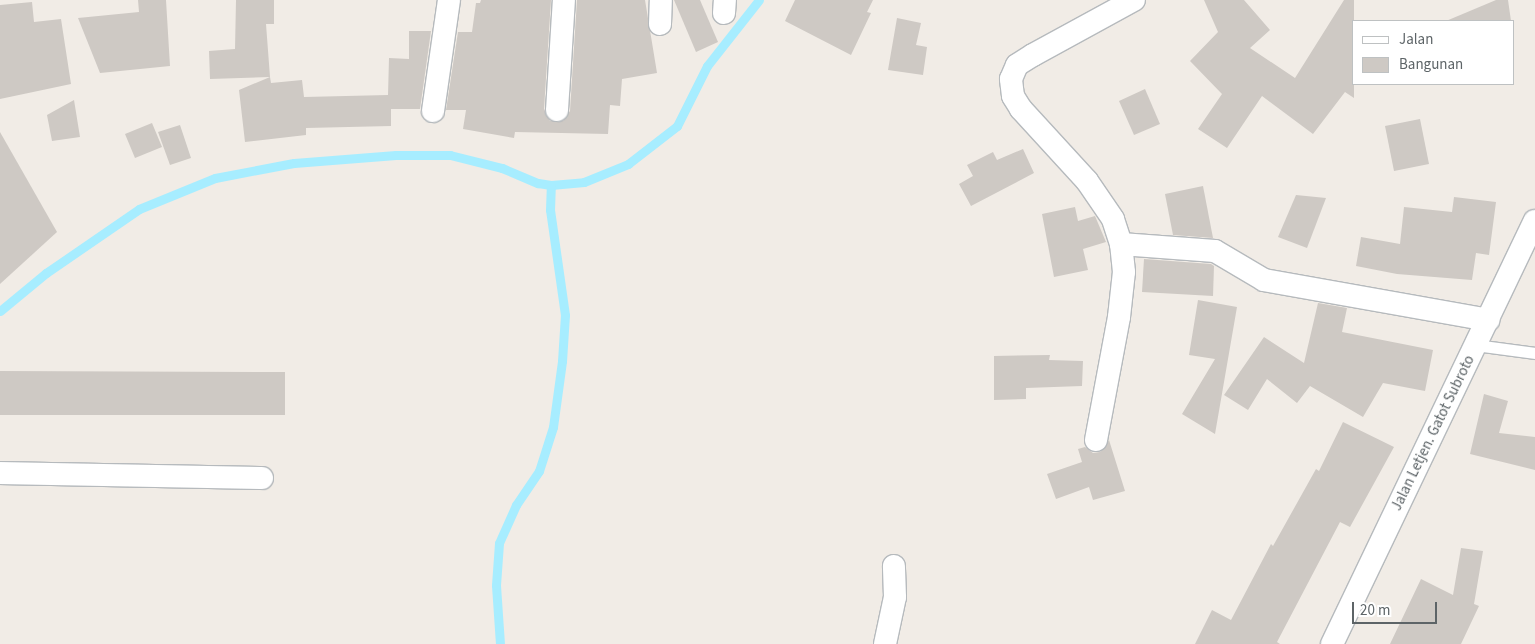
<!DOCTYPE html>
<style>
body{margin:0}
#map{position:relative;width:1535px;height:644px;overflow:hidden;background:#f1ece6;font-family:"Source Sans 3",sans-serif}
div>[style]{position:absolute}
.stream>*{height:9px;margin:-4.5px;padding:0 4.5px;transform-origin:4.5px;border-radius:4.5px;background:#a7edff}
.building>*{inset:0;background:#cec9c4}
.roads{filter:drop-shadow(1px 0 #b6babd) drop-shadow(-1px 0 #b6babd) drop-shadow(0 1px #b6babd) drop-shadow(0 -1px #b6babd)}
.service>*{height:11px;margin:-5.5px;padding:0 5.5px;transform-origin:5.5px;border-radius:5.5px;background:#fff}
.minor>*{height:22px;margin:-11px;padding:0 11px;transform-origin:11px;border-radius:11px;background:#fff}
span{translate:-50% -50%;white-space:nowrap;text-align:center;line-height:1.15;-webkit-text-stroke:5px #fff;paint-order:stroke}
.street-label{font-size:15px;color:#5d6467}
.legend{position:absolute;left:1352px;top:20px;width:162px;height:65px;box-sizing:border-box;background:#fff;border:1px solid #bec1c2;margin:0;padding:6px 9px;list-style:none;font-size:15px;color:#5d6467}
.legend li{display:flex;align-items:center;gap:10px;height:25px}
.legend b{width:25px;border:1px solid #bec1c2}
.scale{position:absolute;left:1352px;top:602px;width:85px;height:22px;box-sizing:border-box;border:2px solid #5d6467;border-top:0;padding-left:6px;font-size:15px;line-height:18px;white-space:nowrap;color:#5d6467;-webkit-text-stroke:4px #fff;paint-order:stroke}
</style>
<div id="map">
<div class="stream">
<i style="left:0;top:311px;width:60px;rotate:-39.6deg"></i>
<i style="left:46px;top:273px;width:113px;rotate:-34.5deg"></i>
<i style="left:139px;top:209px;width:82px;rotate:-22.2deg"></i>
<i style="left:215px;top:178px;width:80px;rotate:-10.8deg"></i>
<i style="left:294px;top:163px;width:102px;rotate:-4.5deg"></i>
<i style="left:396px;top:155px;width:54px"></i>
<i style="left:450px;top:155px;width:54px;rotate:14deg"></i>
<i style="left:502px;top:168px;width:39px;rotate:23deg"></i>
<i style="left:538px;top:183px;width:13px;rotate:9deg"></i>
<i style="left:551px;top:185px;width:33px;rotate:-5deg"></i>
<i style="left:584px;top:182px;width:48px;rotate:-22.2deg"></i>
<i style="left:628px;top:164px;width:62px;rotate:-37.8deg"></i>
<i style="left:677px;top:126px;width:67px;rotate:-63.4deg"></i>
<i style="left:707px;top:66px;width:84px;rotate:-51.8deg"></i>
<i style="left:500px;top:644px;width:59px;rotate:-93.9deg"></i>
<i style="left:496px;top:585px;width:42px;rotate:-85.9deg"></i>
<i style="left:499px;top:543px;width:42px;rotate:-65.9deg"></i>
<i style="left:516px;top:505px;width:41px;rotate:-55.9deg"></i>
<i style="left:539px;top:471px;width:46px;rotate:-72.3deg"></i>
<i style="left:553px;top:427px;width:67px;rotate:-82.2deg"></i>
<i style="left:562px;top:361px;width:46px;rotate:-86.3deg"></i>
<i style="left:565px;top:315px;width:106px;rotate:-98.1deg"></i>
<i style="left:550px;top:210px;width:25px;rotate:-88deg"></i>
</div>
<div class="building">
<i style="clip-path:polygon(138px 0,166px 0,170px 66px,100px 73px,78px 18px,139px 12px)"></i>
<i style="clip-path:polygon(236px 0,274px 0,274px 24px,266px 24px,270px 77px,210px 79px,209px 51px,235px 49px)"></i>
<i style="clip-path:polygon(481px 0,551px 0,544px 109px,550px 121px,563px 121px,570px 111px,577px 0,645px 0,657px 73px,622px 79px,620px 106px,610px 105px,608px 134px,515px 132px,514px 138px,463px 129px,466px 110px,446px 110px,458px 32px,472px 32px,476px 3px,480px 3px)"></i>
<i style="clip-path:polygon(674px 0,700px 0,718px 42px,696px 52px)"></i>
<i style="clip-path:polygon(795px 0,873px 0,867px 12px,871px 13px,851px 55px,785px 21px)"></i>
<i style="clip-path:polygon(1204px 0,1244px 0,1270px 30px,1250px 48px,1295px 78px,1344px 0,1354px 0,1354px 98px,1345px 92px,1313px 134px,1262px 96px,1227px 148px,1198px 129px,1222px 94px,1190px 61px,1218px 32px)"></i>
<i style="clip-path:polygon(1496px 0,1508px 0,1511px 21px,1446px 21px)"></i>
<i style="clip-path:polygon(32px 2px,34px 22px,61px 19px,71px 84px,0 99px,0 5px)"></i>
<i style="clip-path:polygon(897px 18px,921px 23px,916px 45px,927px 47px,923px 75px,888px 70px)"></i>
<i style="clip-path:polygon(409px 31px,431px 31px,420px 109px,391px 109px,391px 126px,306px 128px,306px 135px,245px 142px,239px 90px,270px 77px,271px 83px,302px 80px,304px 97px,388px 95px,389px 58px,409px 59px)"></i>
<i style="clip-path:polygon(1145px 89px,1160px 124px,1134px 135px,1119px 101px)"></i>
<i style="clip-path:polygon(74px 100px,80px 137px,52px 141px,47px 115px)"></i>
<i style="clip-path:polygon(1420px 119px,1429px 164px,1394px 171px,1385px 126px)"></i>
<i style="clip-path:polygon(152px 123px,162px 147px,135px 158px,125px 134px)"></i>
<i style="clip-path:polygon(180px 125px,191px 158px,170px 165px,158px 132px)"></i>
<i style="clip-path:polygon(0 132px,57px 232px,0 284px)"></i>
<i style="clip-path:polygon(1023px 149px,1034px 173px,971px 206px,959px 184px,973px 176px,967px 165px,993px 152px,997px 160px)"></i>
<i style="clip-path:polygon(1203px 186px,1213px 238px,1173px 235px,1165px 194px)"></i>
<i style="clip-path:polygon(1296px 195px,1326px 198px,1307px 248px,1278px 237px)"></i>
<i style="clip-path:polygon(1454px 197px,1496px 202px,1489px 255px,1476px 253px,1472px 280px,1397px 274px,1356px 266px,1361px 237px,1400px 244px,1404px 207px,1452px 212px)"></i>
<i style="clip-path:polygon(1075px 207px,1078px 221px,1095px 216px,1106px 242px,1083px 249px,1088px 270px,1054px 277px,1042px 214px)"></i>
<i style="clip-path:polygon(1144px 259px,1211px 264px,1214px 266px,1213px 296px,1142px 292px)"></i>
<i style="clip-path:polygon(1198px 300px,1237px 307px,1215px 434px,1182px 414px,1215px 359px,1189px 355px)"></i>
<i style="clip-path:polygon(1318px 303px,1347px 308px,1342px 332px,1433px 350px,1425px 391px,1383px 383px,1363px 417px,1310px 386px,1297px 403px,1267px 379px,1248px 410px,1224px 395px,1264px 337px,1304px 363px)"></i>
<i style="clip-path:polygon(1050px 355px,1049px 360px,1083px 361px,1082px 386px,1026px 388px,1026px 399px,994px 400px,994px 356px)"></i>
<i style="clip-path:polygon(0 371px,285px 372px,285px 415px,0 415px)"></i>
<i style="clip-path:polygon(1484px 394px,1508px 401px,1499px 433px,1535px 437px,1535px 470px,1470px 454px)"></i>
<i style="clip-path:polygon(1343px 422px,1394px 447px,1350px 527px,1340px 522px,1277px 642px,1280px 644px,1195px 644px,1212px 610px,1231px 620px,1271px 544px,1273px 546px,1316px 469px,1319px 471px)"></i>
<i style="clip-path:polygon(1109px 440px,1125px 491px,1093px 500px,1089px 487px,1056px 499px,1047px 474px,1082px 462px,1078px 449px,1085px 447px,1093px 453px,1100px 452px)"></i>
<i style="clip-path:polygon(1461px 548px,1483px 551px,1474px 604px,1479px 606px,1461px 644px,1390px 644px,1421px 579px,1453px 595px)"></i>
</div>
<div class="roads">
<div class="service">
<i style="left:1475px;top:345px;width:61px;rotate:7.6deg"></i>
</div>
<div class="minor">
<i style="left:724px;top:13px;width:13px;rotate:-86deg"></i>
<i style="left:660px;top:24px;width:24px;rotate:-88deg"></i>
<i style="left:557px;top:110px;width:110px;rotate:-86.4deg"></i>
<i style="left:433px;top:111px;width:112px;rotate:-81.8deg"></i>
<i style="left:1121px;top:244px;width:94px;rotate:4.3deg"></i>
<i style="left:1215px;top:251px;width:57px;rotate:30.6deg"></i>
<i style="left:1264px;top:280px;width:228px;rotate:10.1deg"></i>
<i style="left:1096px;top:440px;width:125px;rotate:-79.4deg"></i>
<i style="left:1119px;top:317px;width:45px;rotate:-83.7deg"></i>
<i style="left:1124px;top:272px;width:28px;rotate:-96deg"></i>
<i style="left:1121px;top:244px;width:26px;rotate:-108deg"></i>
<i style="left:1113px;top:219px;width:46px;rotate:-124.4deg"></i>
<i style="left:1087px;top:181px;width:98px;rotate:-132.5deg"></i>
<i style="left:1021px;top:109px;width:15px;rotate:-122deg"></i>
<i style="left:1013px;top:96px;width:17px;rotate:-97deg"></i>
<i style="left:1011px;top:79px;width:15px;rotate:-67deg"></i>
<i style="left:1017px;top:65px;width:19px;rotate:-32deg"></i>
<i style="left:1033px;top:55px;width:115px;rotate:-28.6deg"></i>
<i style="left:0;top:473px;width:262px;rotate:1.1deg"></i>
<i style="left:885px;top:644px;width:48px;rotate:-78deg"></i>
<i style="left:895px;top:597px;width:31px;rotate:-92deg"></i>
<i style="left:1332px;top:644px;width:469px;rotate:-64.4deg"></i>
</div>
</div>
<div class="street-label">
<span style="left:1433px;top:433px;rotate:-64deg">Jalan Letjen. Gatot Subroto</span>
</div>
<ul class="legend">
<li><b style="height:6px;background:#fff"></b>Jalan</li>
<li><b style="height:14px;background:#cec9c4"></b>Bangunan</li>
</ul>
<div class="scale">20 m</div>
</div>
